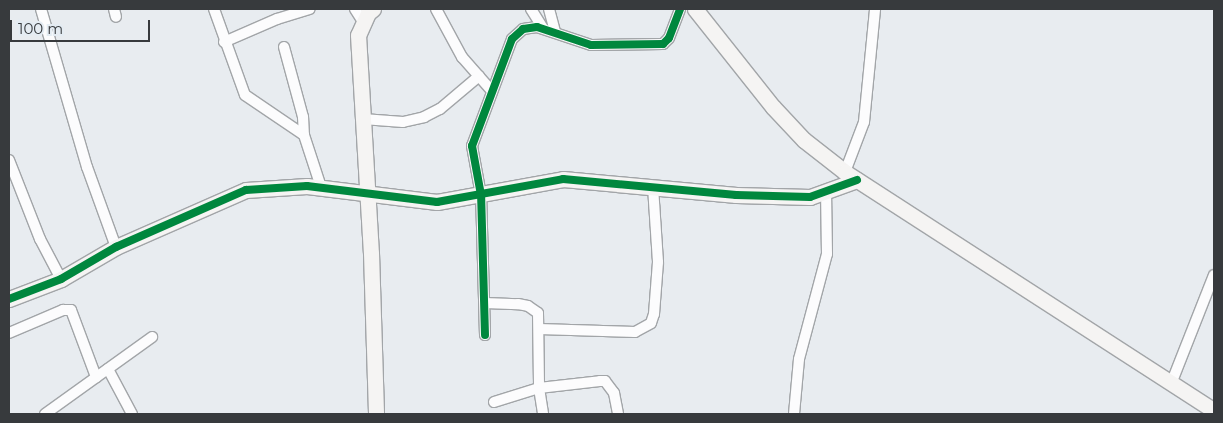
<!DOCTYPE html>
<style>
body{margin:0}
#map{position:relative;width:1223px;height:423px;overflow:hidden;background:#e8ecf0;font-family:Montserrat,sans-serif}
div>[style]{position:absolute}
.roads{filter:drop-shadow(1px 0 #a2a5a8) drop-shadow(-1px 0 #a2a5a8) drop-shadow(0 1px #a2a5a8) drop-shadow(0 -1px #a2a5a8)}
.street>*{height:10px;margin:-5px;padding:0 5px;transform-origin:5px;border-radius:5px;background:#fcfcfd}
.secondary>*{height:15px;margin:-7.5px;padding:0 7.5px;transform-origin:7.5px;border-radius:7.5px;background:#f5f4f3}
.cycleway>*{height:8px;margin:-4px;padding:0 4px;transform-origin:4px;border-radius:4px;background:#00873e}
span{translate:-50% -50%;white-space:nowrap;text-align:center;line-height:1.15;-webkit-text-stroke:5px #e4ecf3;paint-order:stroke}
.frame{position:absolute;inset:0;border:10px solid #373a3d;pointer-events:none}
.scale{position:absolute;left:10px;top:20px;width:140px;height:22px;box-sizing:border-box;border:2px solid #373a3d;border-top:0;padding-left:6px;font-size:15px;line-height:18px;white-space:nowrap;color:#373a3d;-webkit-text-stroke:4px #e4ecf3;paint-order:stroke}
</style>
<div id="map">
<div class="roads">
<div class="street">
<i style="left:41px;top:9px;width:165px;rotate:73.8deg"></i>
<i style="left:87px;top:167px;width:85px;rotate:70.1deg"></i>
<i style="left:114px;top:9px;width:8px;rotate:76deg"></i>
<i style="left:214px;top:9px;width:91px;rotate:70.2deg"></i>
<i style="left:245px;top:95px;width:71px;rotate:34.1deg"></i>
<i style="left:304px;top:135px;width:55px;rotate:71.9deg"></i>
<i style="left:355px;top:9px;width:15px;rotate:58deg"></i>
<i style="left:436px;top:9px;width:55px;rotate:61.6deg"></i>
<i style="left:462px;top:57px;width:44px;rotate:48.7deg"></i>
<i style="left:531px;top:9px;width:22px;rotate:58deg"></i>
<i style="left:549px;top:9px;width:24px;rotate:75deg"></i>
<i style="left:224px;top:42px;width:58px;rotate:-23.5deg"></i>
<i style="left:277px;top:19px;width:34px;rotate:-17deg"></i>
<i style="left:284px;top:47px;width:73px;rotate:74.8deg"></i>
<i style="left:303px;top:117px;width:18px;rotate:87deg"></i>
<i style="left:363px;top:119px;width:40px;rotate:4.3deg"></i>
<i style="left:403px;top:122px;width:22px;rotate:-13deg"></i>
<i style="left:424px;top:117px;width:18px;rotate:-27deg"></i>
<i style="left:440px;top:109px;width:51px;rotate:-40.2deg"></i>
<i style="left:9px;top:160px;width:85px;rotate:68.6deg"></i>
<i style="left:40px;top:239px;width:45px;rotate:62.3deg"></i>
<i style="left:845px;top:172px;width:53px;rotate:-69.2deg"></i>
<i style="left:864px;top:122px;width:114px;rotate:-84.4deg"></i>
<i style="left:485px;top:303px;width:33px;rotate:2deg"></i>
<i style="left:518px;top:304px;width:10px;rotate:11deg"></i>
<i style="left:528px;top:306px;width:12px;rotate:35deg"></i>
<i style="left:538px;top:313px;width:75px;rotate:89.2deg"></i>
<i style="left:539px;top:388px;width:26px;rotate:81deg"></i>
<i style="left:539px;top:329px;width:96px;rotate:1.8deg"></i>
<i style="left:635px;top:332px;width:18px;rotate:-29deg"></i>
<i style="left:651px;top:323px;width:9px;rotate:-72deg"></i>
<i style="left:654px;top:314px;width:52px;rotate:-85.6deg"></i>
<i style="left:658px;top:262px;width:75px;rotate:-93.8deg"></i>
<i style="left:9px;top:333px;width:59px;rotate:-23.1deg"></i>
<i style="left:63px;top:310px;width:8px"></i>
<i style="left:71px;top:310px;width:72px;rotate:69.5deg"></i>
<i style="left:485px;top:335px;width:140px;rotate:-91.6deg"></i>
<i style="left:481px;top:195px;width:50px;rotate:-100.4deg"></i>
<i style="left:472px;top:146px;width:114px;rotate:-69.5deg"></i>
<i style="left:512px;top:39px;width:15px;rotate:-42deg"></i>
<i style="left:523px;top:29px;width:14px;rotate:-8deg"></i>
<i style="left:537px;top:27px;width:57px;rotate:18.4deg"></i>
<i style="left:591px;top:45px;width:72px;rotate:-0.8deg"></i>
<i style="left:663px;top:44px;width:8px;rotate:-45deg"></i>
<i style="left:669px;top:38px;width:31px;rotate:-69deg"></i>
<i style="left:108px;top:369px;width:51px;rotate:61.9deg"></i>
<i style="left:1171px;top:384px;width:117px;rotate:-68.5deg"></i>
<i style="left:494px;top:402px;width:47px;rotate:-17.3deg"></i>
<i style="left:539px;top:388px;width:61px;rotate:-6.5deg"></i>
<i style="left:600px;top:381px;width:5px"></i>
<i style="left:605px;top:381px;width:15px;rotate:53deg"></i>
<i style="left:614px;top:393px;width:21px;rotate:79deg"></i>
<i style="left:45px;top:414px;width:132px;rotate:-35.7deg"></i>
<i style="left:794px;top:414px;width:55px;rotate:-84.8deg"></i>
<i style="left:799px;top:359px;width:109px;rotate:-75.1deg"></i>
<i style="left:827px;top:254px;width:63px;rotate:-90.9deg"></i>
</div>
<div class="secondary">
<i style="left:373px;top:9px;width:6px;rotate:141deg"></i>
<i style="left:368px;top:13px;width:24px;rotate:114deg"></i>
<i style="left:358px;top:35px;width:218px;rotate:86.6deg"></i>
<i style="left:371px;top:253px;width:161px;rotate:88.2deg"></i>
<i style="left:695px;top:9px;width:125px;rotate:51.5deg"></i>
<i style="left:773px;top:107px;width:45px;rotate:46.8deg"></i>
<i style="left:804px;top:140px;width:52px;rotate:38deg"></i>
<i style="left:845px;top:172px;width:440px;rotate:32.9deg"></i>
<i style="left:9px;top:299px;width:56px;rotate:-21deg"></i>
<i style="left:61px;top:279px;width:64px;rotate:-30.2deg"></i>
<i style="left:116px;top:247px;width:142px;rotate:-23.7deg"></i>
<i style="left:246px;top:190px;width:61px;rotate:-3.8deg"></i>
<i style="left:307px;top:186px;width:131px;rotate:7deg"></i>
<i style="left:437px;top:202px;width:128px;rotate:-10.3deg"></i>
<i style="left:563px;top:179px;width:174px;rotate:5.3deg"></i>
<i style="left:736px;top:195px;width:74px;rotate:1.5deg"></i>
<i style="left:810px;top:197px;width:50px;rotate:-19.9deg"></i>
</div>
</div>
<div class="cycleway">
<i style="left:9px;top:299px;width:56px;rotate:-21deg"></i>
<i style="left:61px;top:279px;width:64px;rotate:-30.2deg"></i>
<i style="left:116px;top:247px;width:142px;rotate:-23.7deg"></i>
<i style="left:246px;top:190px;width:61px;rotate:-3.8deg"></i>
<i style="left:307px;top:186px;width:131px;rotate:7deg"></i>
<i style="left:437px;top:202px;width:128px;rotate:-10.3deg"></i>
<i style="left:563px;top:179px;width:174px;rotate:5.3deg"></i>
<i style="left:736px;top:195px;width:74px;rotate:1.5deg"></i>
<i style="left:810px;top:197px;width:50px;rotate:-19.9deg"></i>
<i style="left:485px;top:335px;width:140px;rotate:-91.6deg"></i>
<i style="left:481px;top:195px;width:50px;rotate:-100.4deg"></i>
<i style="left:472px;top:146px;width:114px;rotate:-69.5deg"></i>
<i style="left:512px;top:39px;width:15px;rotate:-42deg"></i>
<i style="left:523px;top:29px;width:14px;rotate:-8deg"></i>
<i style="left:537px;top:27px;width:57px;rotate:18.4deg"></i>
<i style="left:591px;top:45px;width:72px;rotate:-0.8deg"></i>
<i style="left:663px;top:44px;width:8px;rotate:-45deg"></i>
<i style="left:669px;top:38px;width:31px;rotate:-69deg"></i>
</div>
<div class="frame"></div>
<div class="scale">100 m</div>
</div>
